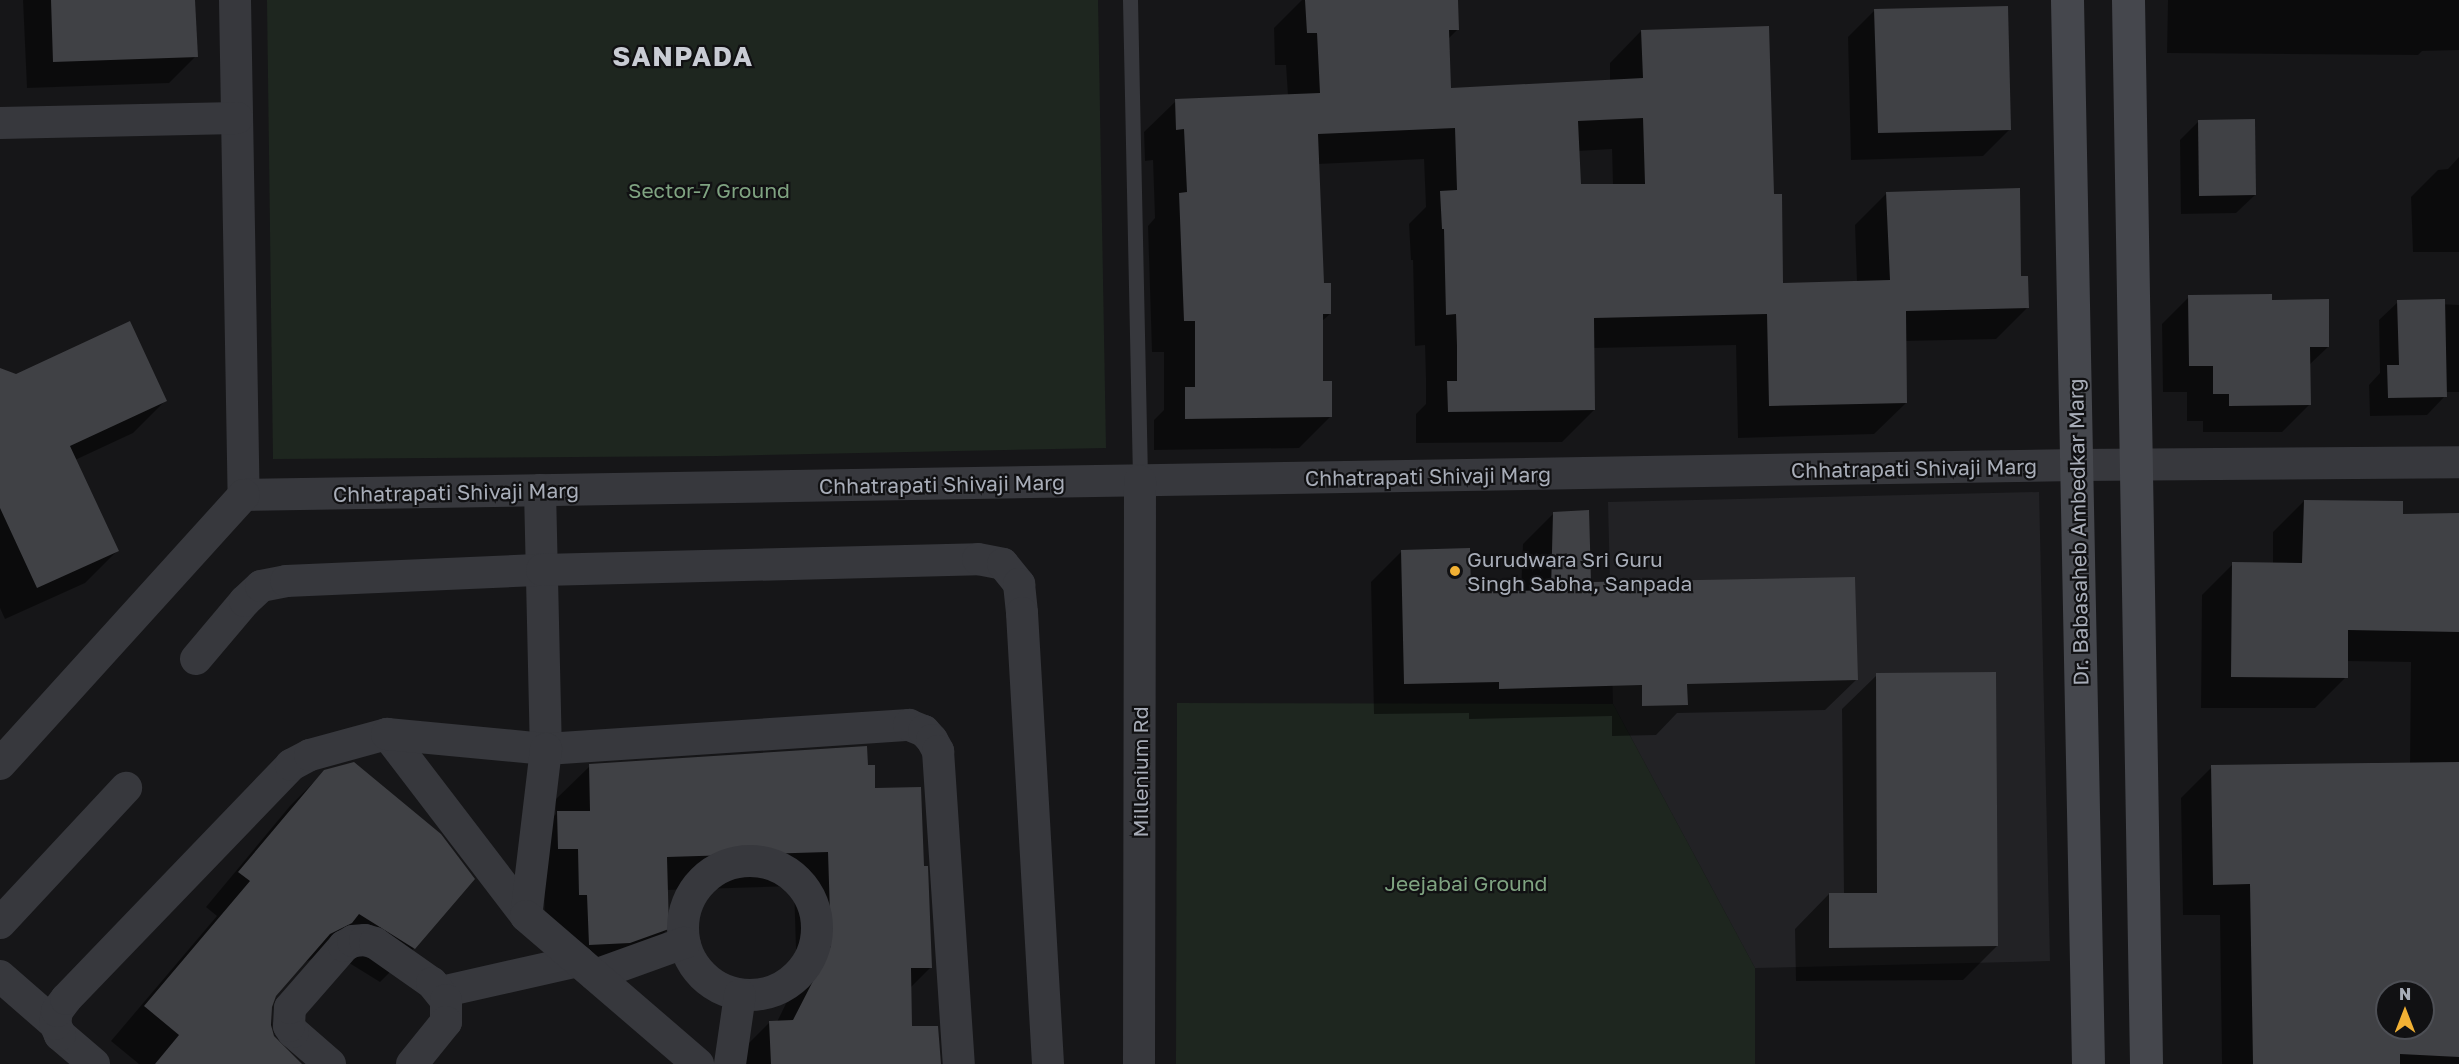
<!DOCTYPE html>
<style>
body{margin:0}
#map{position:relative;width:2459px;height:1064px;overflow:hidden;background:#161618;font-family:"Golos Text",sans-serif}
div>[style]{position:absolute}
.built>*{inset:0;background:#222225}
.green>*{inset:0;background:#1e261f}
.shadow>*{inset:0;background:#0007}
.building>*{inset:0;background:#404145}
.service>*{height:15px;margin:-7.5px;padding:0 7.5px;transform-origin:7.5px;border-radius:7.5px;background:#37383d}
.minor>*{height:32px;margin:-16px;padding:0 16px;transform-origin:16px;border-radius:16px;background:#37383d}
.minor>.ring{margin:-16px;padding:0;box-sizing:content-box;background:none;border:32px solid #37383d;border-radius:50%}
.secondary>*{height:33px;margin:-16.5px;padding:0 16.5px;transform-origin:16.5px;border-radius:16.5px;background:#45474d}
.dots>*{width:16px;height:16px;translate:-50% -50%;box-sizing:border-box;border:3px solid #111113;border-radius:50%}
span{translate:-50% -50%;white-space:nowrap;text-align:center;line-height:1.15;-webkit-text-stroke:4.5px #111113;paint-order:stroke}
.park-label{font-size:21px;color:#7fa381}
.street-label{font-size:21px;color:#a8adb8}
.poi-label{font-size:21px;color:#a8adb8}
.left{translate:0 -50%;text-align:left}
.district-label{font-size:27px;color:#c9ccd4;font-weight:700;letter-spacing:1.5px}
.north{position:absolute;left:2375px;top:980px;width:60px;height:60px;box-sizing:border-box;background:#111113;border:2px solid #4d4f55;border-radius:50%;rotate:0deg;font-size:16px;font-weight:700;line-height:24px;text-align:center;color:#a8adb8}
.north::after{content:'';display:block;margin:auto;width:21px;height:27px;background:#f2b134;clip-path:polygon(50% 0,100% 100%,50% 72%,0 100%)}
</style>
<div id="map">
<div class="built">
<i style="clip-path:polygon(2039px 492px,2050px 961px,1755px 968px,1613px 704px,1608px 502px)"></i>
</div>
<div class="green">
<i style="clip-path:polygon(267px 0,1098px 0,1106px 448px,718px 456px,273px 459px)"></i>
<i style="clip-path:polygon(1177px 703px,1613px 704px,1755px 968px,1755px 1064px,1176px 1064px)"></i>
</div>
<div class="shadow">
<i style="clip-path:polygon(23px 0,194px 0,196px 56px,169px 83px,27px 88px)"></i>
<i style="clip-path:polygon(evenodd,1302px 0,1456px 0,1458px 29px,1448px 39px,1450px 90px,1610px 82px,1610px 63px,1641px 31px,1773px 196px,1782px 284px,1857px 282px,1855px 225px,1887px 193px,2020px 277px,2028px 307px,1996px 339px,1905px 341px,1906px 403px,1874px 434px,1738px 438px,1736px 345px,1593px 348px,1594px 410px,1562px 442px,1416px 443px,1416px 414px,1426px 404px,1426px 379px,1425px 345px,1415px 346px,1413px 260px,1411px 260px,1409px 224px,1426px 207px,1424px 159px,1318px 164px,1323px 284px,1330px 314px,1321px 322px,1321px 383px,1331px 416px,1299px 448px,1154px 450px,1154px 420px,1164px 410px,1164px 352px,1152px 352px,1148px 226px,1155px 218px,1153px 160px,1145px 161px,1144px 132px,1176px 101px,1288px 96px,1286px 65px,1275px 65px,1274px 28px,1302px 0,1612px 149px,1613px 185px,1579px 185px,1578px 151px,1612px 149px)"></i>
<i style="clip-path:polygon(2168px 0,2459px 0,2459px 50px,2422px 51px,2418px 55px,2167px 53px)"></i>
<i style="clip-path:polygon(1875px 10px,2010px 129px,1983px 156px,1851px 160px,1848px 37px)"></i>
<i style="clip-path:polygon(2198px 122px,2255px 195px,2236px 213px,2181px 214px,2180px 140px)"></i>
<i style="clip-path:polygon(2459px 157px,2459px 252px,2413px 252px,2411px 197px,2438px 170px,2448px 169px)"></i>
<i style="clip-path:polygon(2189px 297px,2271px 302px,2328px 347px,2309px 365px,2309px 405px,2282px 432px,2203px 432px,2203px 421px,2187px 421px,2187px 392px,2163px 392px,2162px 324px)"></i>
<i style="clip-path:polygon(2398px 302px,2459px 305px,2459px 392px,2445px 392px,2445px 396px,2427px 415px,2370px 416px,2369px 385px,2380px 373px,2379px 320px)"></i>
<i style="clip-path:polygon(0 369px,16px 375px,165px 401px,133px 433px,75px 460px,117px 551px,85px 583px,5px 619px,0 608px)"></i>
<i style="clip-path:polygon(evenodd,2304px 501px,2402px 516px,2459px 515px,2459px 1064px,2222px 1064px,2220px 915px,2183px 915px,2181px 798px,2212px 767px,2410px 764px,2411px 662px,2346px 661px,2346px 677px,2315px 708px,2201px 708px,2202px 595px,2233px 564px,2273px 564px,2273px 532px,2304px 501px,2387px 992px,2423px 992px,2423px 1028px,2387px 1028px,2387px 992px)"></i>
<i style="clip-path:polygon(1554px 513px,1590px 584px,1856px 680px,1825px 710px,1677px 713px,1656px 735px,1612px 736px,1612px 716px,1469px 719px,1469px 713px,1374px 714px,1371px 582px,1402px 551px,1470px 594px,1521px 592px,1523px 544px)"></i>
<i style="clip-path:polygon(1877px 675px,1997px 946px,1963px 980px,1796px 981px,1795px 929px,1829px 894px,1844px 894px,1842px 709px)"></i>
<i style="clip-path:polygon(590px 766px,867px 766px,874px 790px,922px 867px,931px 967px,910px 988px,911px 1028px,940px 1064px,736px 1064px,736px 1056px,770px 1022px,777px 1022px,797px 981px,794px 886px,667px 890px,668px 929px,633px 963px,595px 977px,545px 928px,544px 882px,523px 847px,556px 814px,555px 800px)"></i>
<i style="clip-path:polygon(325px 771px,414px 948px,380px 982px,325px 948px,316px 957px,305px 962px,275px 996px,271px 1007px,272px 1036px,300px 1064px,139px 1064px,111px 1041px,217px 916px,206px 907px,290px 806px)"></i>
</div>
<div class="building">
<i style="clip-path:polygon(51px 0,195px 0,198px 57px,53px 62px)"></i>
<i style="clip-path:polygon(evenodd,1305px 0,1458px 0,1459px 30px,1449px 30px,1451px 88px,1643px 78px,1641px 30px,1769px 26px,1774px 194px,1782px 194px,1783px 283px,1890px 280px,1886px 192px,2020px 188px,2021px 276px,2028px 276px,2029px 308px,1906px 311px,1907px 403px,1769px 406px,1767px 314px,1594px 318px,1595px 410px,1448px 412px,1447px 381px,1457px 381px,1457px 346px,1456px 314px,1446px 315px,1444px 229px,1442px 229px,1440px 191px,1457px 190px,1455px 128px,1318px 134px,1324px 283px,1331px 283px,1331px 314px,1323px 314px,1323px 381px,1332px 381px,1332px 417px,1185px 419px,1185px 387px,1195px 387px,1195px 321px,1184px 321px,1179px 193px,1187px 192px,1184px 129px,1176px 130px,1175px 99px,1320px 93px,1317px 33px,1307px 33px,1305px 0,1643px 118px,1645px 184px,1581px 184px,1578px 121px,1643px 118px)"></i>
<i style="clip-path:polygon(2008px 6px,2011px 130px,1878px 133px,1874px 9px)"></i>
<i style="clip-path:polygon(2255px 119px,2256px 195px,2199px 196px,2198px 120px)"></i>
<i style="clip-path:polygon(2272px 294px,2272px 300px,2329px 299px,2329px 347px,2310px 347px,2311px 405px,2229px 406px,2229px 394px,2213px 394px,2213px 366px,2189px 366px,2188px 295px)"></i>
<i style="clip-path:polygon(2445px 299px,2447px 397px,2388px 398px,2387px 365px,2399px 365px,2397px 300px)"></i>
<i style="clip-path:polygon(130px 321px,167px 401px,70px 446px,119px 551px,37px 588px,0 508px,0 368px,16px 374px)"></i>
<i style="clip-path:polygon(2304px 500px,2403px 501px,2403px 514px,2459px 513px,2459px 632px,2348px 630px,2348px 678px,2231px 677px,2232px 562px,2302px 563px)"></i>
<i style="clip-path:polygon(1589px 510px,1591px 582px,1855px 577px,1858px 680px,1687px 684px,1688px 705px,1642px 706px,1642px 685px,1499px 689px,1499px 682px,1404px 684px,1401px 550px,1470px 548px,1471px 592px,1551px 590px,1553px 512px)"></i>
<i style="clip-path:polygon(1996px 672px,1998px 946px,1829px 948px,1829px 893px,1877px 893px,1876px 673px)"></i>
<i style="clip-path:polygon(867px 746px,868px 765px,875px 765px,875px 788px,921px 787px,924px 866px,928px 866px,932px 968px,911px 968px,912px 1026px,938px 1026px,941px 1064px,771px 1064px,769px 1021px,793px 1020px,831px 946px,828px 852px,667px 857px,669px 929px,630px 943px,589px 945px,587px 895px,579px 895px,578px 849px,558px 849px,557px 811px,590px 811px,589px 764px)"></i>
<i style="clip-path:polygon(354px 762px,441px 834px,475px 879px,415px 949px,359px 914px,352px 923px,330px 934px,276px 996px,272px 1007px,271px 1025px,274px 1036px,302px 1064px,155px 1064px,179px 1035px,144px 1006px,250px 881px,238px 872px,324px 770px)"></i>
<i style="clip-path:polygon(evenodd,2459px 762px,2459px 1057px,2400px 1054px,2400px 1064px,2253px 1064px,2250px 884px,2213px 885px,2211px 765px,2459px 762px,2387px 992px,2423px 992px,2423px 1028px,2387px 1028px,2387px 992px)"></i>
</div>
<div class="service">
<i style="left:1130px;top:0;width:481px;rotate:88.8deg"></i>
</div>
<div class="minor">
<i style="left:235px;top:0;width:495px;rotate:89deg"></i>
<i style="left:244px;top:495px;width:1833px;rotate:-0.94deg"></i>
<i style="left:2077px;top:465px;width:382px;rotate:-0.4deg"></i>
<i style="left:0;top:123px;width:237px;rotate:-1.2deg"></i>
<i style="left:540px;top:490px;width:259px;rotate:88.7deg"></i>
<i style="left:546px;top:749px;width:364px;rotate:-3.8deg"></i>
<i style="left:909px;top:725px;width:16px;rotate:22deg"></i>
<i style="left:924px;top:731px;width:12px;rotate:48deg"></i>
<i style="left:932px;top:740px;width:13px;rotate:61deg"></i>
<i style="left:938px;top:751px;width:314px;rotate:86.2deg"></i>
<i style="left:196px;top:659px;width:76px;rotate:-49.8deg"></i>
<i style="left:245px;top:601px;width:22px;rotate:-43deg"></i>
<i style="left:261px;top:586px;width:25px;rotate:-11deg"></i>
<i style="left:286px;top:581px;width:256px;rotate:-2.5deg"></i>
<i style="left:542px;top:570px;width:436px;rotate:-1.4deg"></i>
<i style="left:978px;top:559px;width:25px;rotate:11deg"></i>
<i style="left:1003px;top:564px;width:26px;rotate:51deg"></i>
<i style="left:1019px;top:584px;width:29px;rotate:84deg"></i>
<i style="left:1022px;top:613px;width:452px;rotate:86.7deg"></i>
<i style="left:387px;top:734px;width:229px;rotate:52.6deg"></i>
<i style="left:0;top:764px;width:363px;rotate:-47.8deg"></i>
<i class="ring" style="left:683px;top:861px;width:102px;height:102px"></i>
<i style="left:0;top:923px;width:185px;rotate:-47deg"></i>
<i style="left:595px;top:975px;width:95px;rotate:-19.8deg"></i>
<i style="left:0;top:976px;width:73px;rotate:41.1deg"></i>
<i style="left:441px;top:992px;width:141px;rotate:-12.7deg"></i>
<i style="left:94px;top:1064px;width:45px;rotate:-139.5deg"></i>
<i style="left:60px;top:1035px;width:12px;rotate:-114deg"></i>
<i style="left:55px;top:1024px;width:13px;rotate:-81deg"></i>
<i style="left:57px;top:1011px;width:15px;rotate:-53deg"></i>
<i style="left:66px;top:999px;width:325px;rotate:-46.1deg"></i>
<i style="left:291px;top:765px;width:21px;rotate:-28deg"></i>
<i style="left:310px;top:755px;width:80px;rotate:-15.3deg"></i>
<i style="left:387px;top:734px;width:160px;rotate:5.4deg"></i>
<i style="left:546px;top:749px;width:168px;rotate:96.8deg"></i>
<i style="left:526px;top:916px;width:227px;rotate:40.7deg"></i>
<i style="left:330px;top:1064px;width:49px;rotate:-139.1deg"></i>
<i style="left:293px;top:1032px;width:7px;rotate:-124deg"></i>
<i style="left:289px;top:1026px;width:18px;rotate:-87deg"></i>
<i style="left:290px;top:1008px;width:82px;rotate:-48.9deg"></i>
<i style="left:344px;top:946px;width:10px;rotate:-29deg"></i>
<i style="left:353px;top:941px;width:12px;rotate:-5deg"></i>
<i style="left:365px;top:940px;width:10px;rotate:17deg"></i>
<i style="left:375px;top:943px;width:70px;rotate:35.1deg"></i>
<i style="left:432px;top:983px;width:22px;rotate:51deg"></i>
<i style="left:446px;top:1000px;width:22px;rotate:90deg"></i>
<i style="left:446px;top:1022px;width:54px;rotate:129deg"></i>
<i style="left:730px;top:1064px;width:70px;rotate:-81.8deg"></i>
<i style="left:1139px;top:1064px;width:583px;rotate:-89.9deg"></i>
</div>
<div class="secondary">
<i style="left:2067px;top:0;width:1064px;rotate:88.87deg"></i>
<i style="left:2128px;top:0;width:1064px;rotate:89.03deg"></i>
</div>
<div class="dots">
<i style="left:1455px;top:571px;background:#f2b134"></i>
</div>
<div class="park-label">
<span style="left:709px;top:190px">Sector-7 Ground</span>
<span style="left:1466px;top:883px">Jeejabai Ground</span>
</div>
<div class="street-label">
<span style="left:1914px;top:468px;rotate:-1deg">Chhatrapati Shivaji Marg</span>
<span style="left:1428px;top:476px;rotate:-1deg">Chhatrapati Shivaji Marg</span>
<span style="left:942px;top:484px;rotate:-1deg">Chhatrapati Shivaji Marg</span>
<span style="left:456px;top:492px;rotate:-1deg">Chhatrapati Shivaji Marg</span>
<span style="left:2078px;top:532px;rotate:-91deg">Dr. Babasaheb Ambedkar Marg</span>
<span style="left:1140px;top:772px;rotate:-90deg">Millenium Rd</span>
</div>
<div class="poi-label">
<span class="left" style="left:1467px;top:571px">Gurudwara Sri Guru<br>Singh Sabha, Sanpada</span>
</div>
<div class="district-label">
<span style="left:683px;top:57px">SANPADA</span>
</div>
<div class="north">N</div>
</div>
